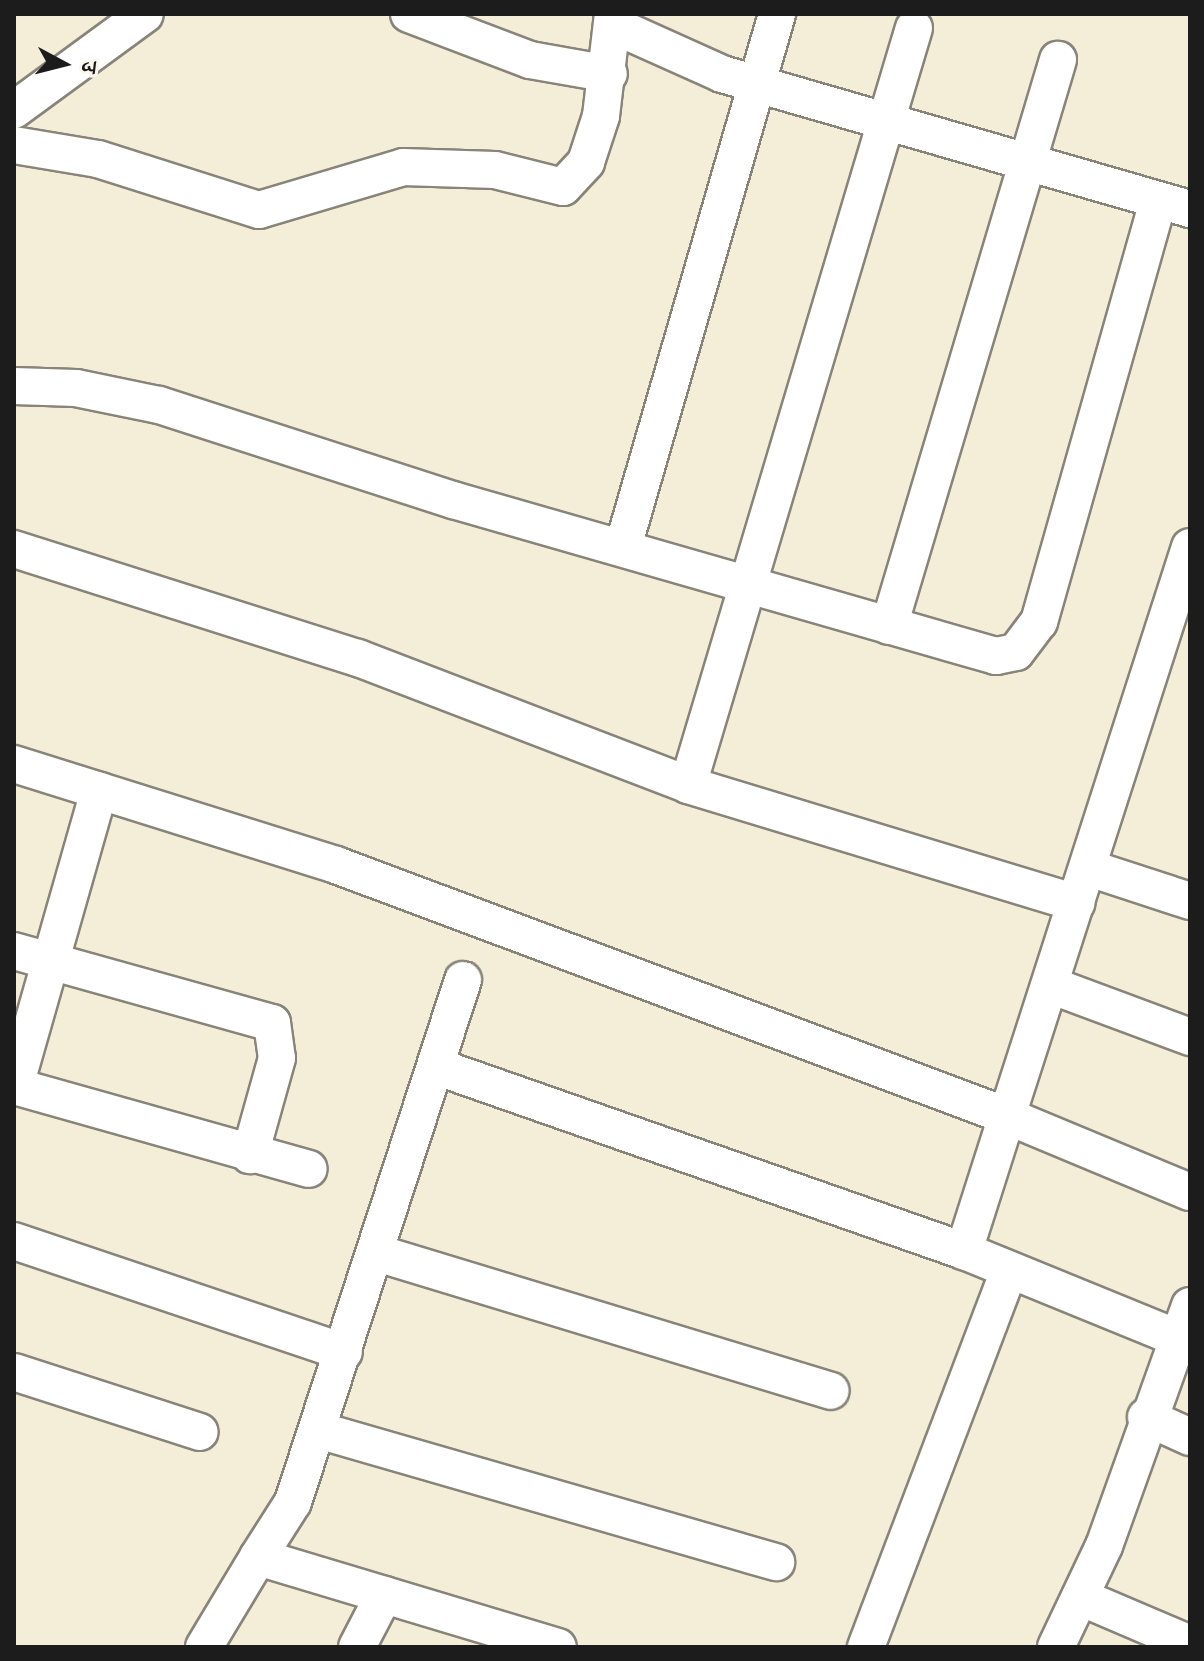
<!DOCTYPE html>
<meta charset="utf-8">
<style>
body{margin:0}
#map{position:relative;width:1204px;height:1661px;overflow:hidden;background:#f4edd7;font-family:"IM FELL English","Noto Serif Devanagari",serif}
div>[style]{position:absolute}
.roads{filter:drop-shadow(2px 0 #88847a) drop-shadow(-2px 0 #88847a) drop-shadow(0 2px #88847a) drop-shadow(0 -2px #88847a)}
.minor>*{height:36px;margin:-18px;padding:0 18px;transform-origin:18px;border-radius:18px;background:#fff}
span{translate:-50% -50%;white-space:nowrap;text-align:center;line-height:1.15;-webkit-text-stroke:7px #fbf7ec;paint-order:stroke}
.frame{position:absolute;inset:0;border:16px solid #1c1c1c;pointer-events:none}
.north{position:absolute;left:24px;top:24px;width:80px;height:80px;-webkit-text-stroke:6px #fbf7ec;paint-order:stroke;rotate:97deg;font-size:22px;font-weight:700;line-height:32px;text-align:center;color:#1c1c1c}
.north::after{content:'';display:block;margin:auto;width:28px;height:36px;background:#1c1c1c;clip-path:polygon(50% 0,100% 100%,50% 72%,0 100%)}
</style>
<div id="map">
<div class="roads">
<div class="minor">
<i style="left:409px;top:14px;width:129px;rotate:20.8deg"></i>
<i style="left:530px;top:60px;width:80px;rotate:10deg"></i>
<i style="left:613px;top:25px;width:120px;rotate:24.2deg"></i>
<i style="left:722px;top:74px;width:487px;rotate:16.1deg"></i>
<i style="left:14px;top:110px;width:162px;rotate:-36.2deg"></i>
<i style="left:14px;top:145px;width:85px;rotate:9.5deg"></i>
<i style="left:98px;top:159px;width:169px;rotate:17.6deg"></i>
<i style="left:259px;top:210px;width:150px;rotate:-16.6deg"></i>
<i style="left:403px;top:167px;width:92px;rotate:1.9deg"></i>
<i style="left:495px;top:170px;width:70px;rotate:14deg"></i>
<i style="left:563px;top:187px;width:34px;rotate:-47deg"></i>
<i style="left:586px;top:162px;width:48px;rotate:-71.9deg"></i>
<i style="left:601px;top:116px;width:103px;rotate:-83.3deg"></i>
<i style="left:14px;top:386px;width:62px;rotate:1.8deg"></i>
<i style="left:76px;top:388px;width:85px;rotate:11.6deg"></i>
<i style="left:159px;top:405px;width:309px;rotate:17.9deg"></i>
<i style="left:453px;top:500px;width:565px;rotate:16.03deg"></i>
<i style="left:996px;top:656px;width:20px;rotate:-11deg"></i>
<i style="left:1016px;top:652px;width:38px;rotate:-53deg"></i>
<i style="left:1039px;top:622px;width:437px;rotate:-74.2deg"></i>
<i style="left:623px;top:547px;width:555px;rotate:-73.88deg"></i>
<i style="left:1190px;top:547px;width:598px;rotate:107.83deg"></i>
<i style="left:1007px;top:1116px;width:198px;rotate:22.6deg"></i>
<i style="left:14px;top:549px;width:361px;rotate:17.6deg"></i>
<i style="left:358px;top:658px;width:354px;rotate:21deg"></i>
<i style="left:688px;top:785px;width:406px;rotate:16.9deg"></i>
<i style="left:889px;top:626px;width:591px;rotate:-73.38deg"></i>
<i style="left:14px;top:764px;width:337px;rotate:17.4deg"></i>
<i style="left:336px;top:865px;width:716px;rotate:20.51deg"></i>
<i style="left:1007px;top:1116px;width:142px;rotate:107.7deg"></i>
<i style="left:964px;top:1251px;width:228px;rotate:22.2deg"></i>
<i style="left:688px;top:785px;width:790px;rotate:-73.38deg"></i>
<i style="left:1089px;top:868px;width:106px;rotate:18.1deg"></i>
<i style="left:14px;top:951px;width:268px;rotate:15.6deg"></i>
<i style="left:272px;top:1023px;width:35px;rotate:82deg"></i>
<i style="left:277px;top:1058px;width:101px;rotate:105.6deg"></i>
<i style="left:1050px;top:985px;width:149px;rotate:20.4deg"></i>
<i style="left:438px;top:1067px;width:557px;rotate:19.28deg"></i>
<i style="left:14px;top:1086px;width:306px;rotate:15.7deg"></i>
<i style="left:15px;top:1086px;width:307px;rotate:-74.1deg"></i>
<i style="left:14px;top:1241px;width:348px;rotate:18.6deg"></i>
<i style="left:377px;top:1253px;width:474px;rotate:16.9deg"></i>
<i style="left:14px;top:1372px;width:195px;rotate:17.9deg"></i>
<i style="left:1146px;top:1417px;width:48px;rotate:24.4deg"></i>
<i style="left:318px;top:1430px;width:477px;rotate:16.1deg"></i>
<i style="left:258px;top:1557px;width:65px;rotate:-57.5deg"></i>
<i style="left:293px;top:1502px;width:549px;rotate:-71.96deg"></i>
<i style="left:1080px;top:1597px;width:120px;rotate:23.1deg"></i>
<i style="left:204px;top:1647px;width:105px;rotate:-59deg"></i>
<i style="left:258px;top:1557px;width:313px;rotate:16.7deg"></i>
<i style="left:357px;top:1647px;width:59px;rotate:-62.6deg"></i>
<i style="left:866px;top:1647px;width:402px;rotate:-69.2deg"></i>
<i style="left:1056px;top:1647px;width:112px;rotate:-64.6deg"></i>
<i style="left:1104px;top:1546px;width:255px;rotate:-70.3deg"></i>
</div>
</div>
<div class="frame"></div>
<div class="north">उ</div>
</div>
